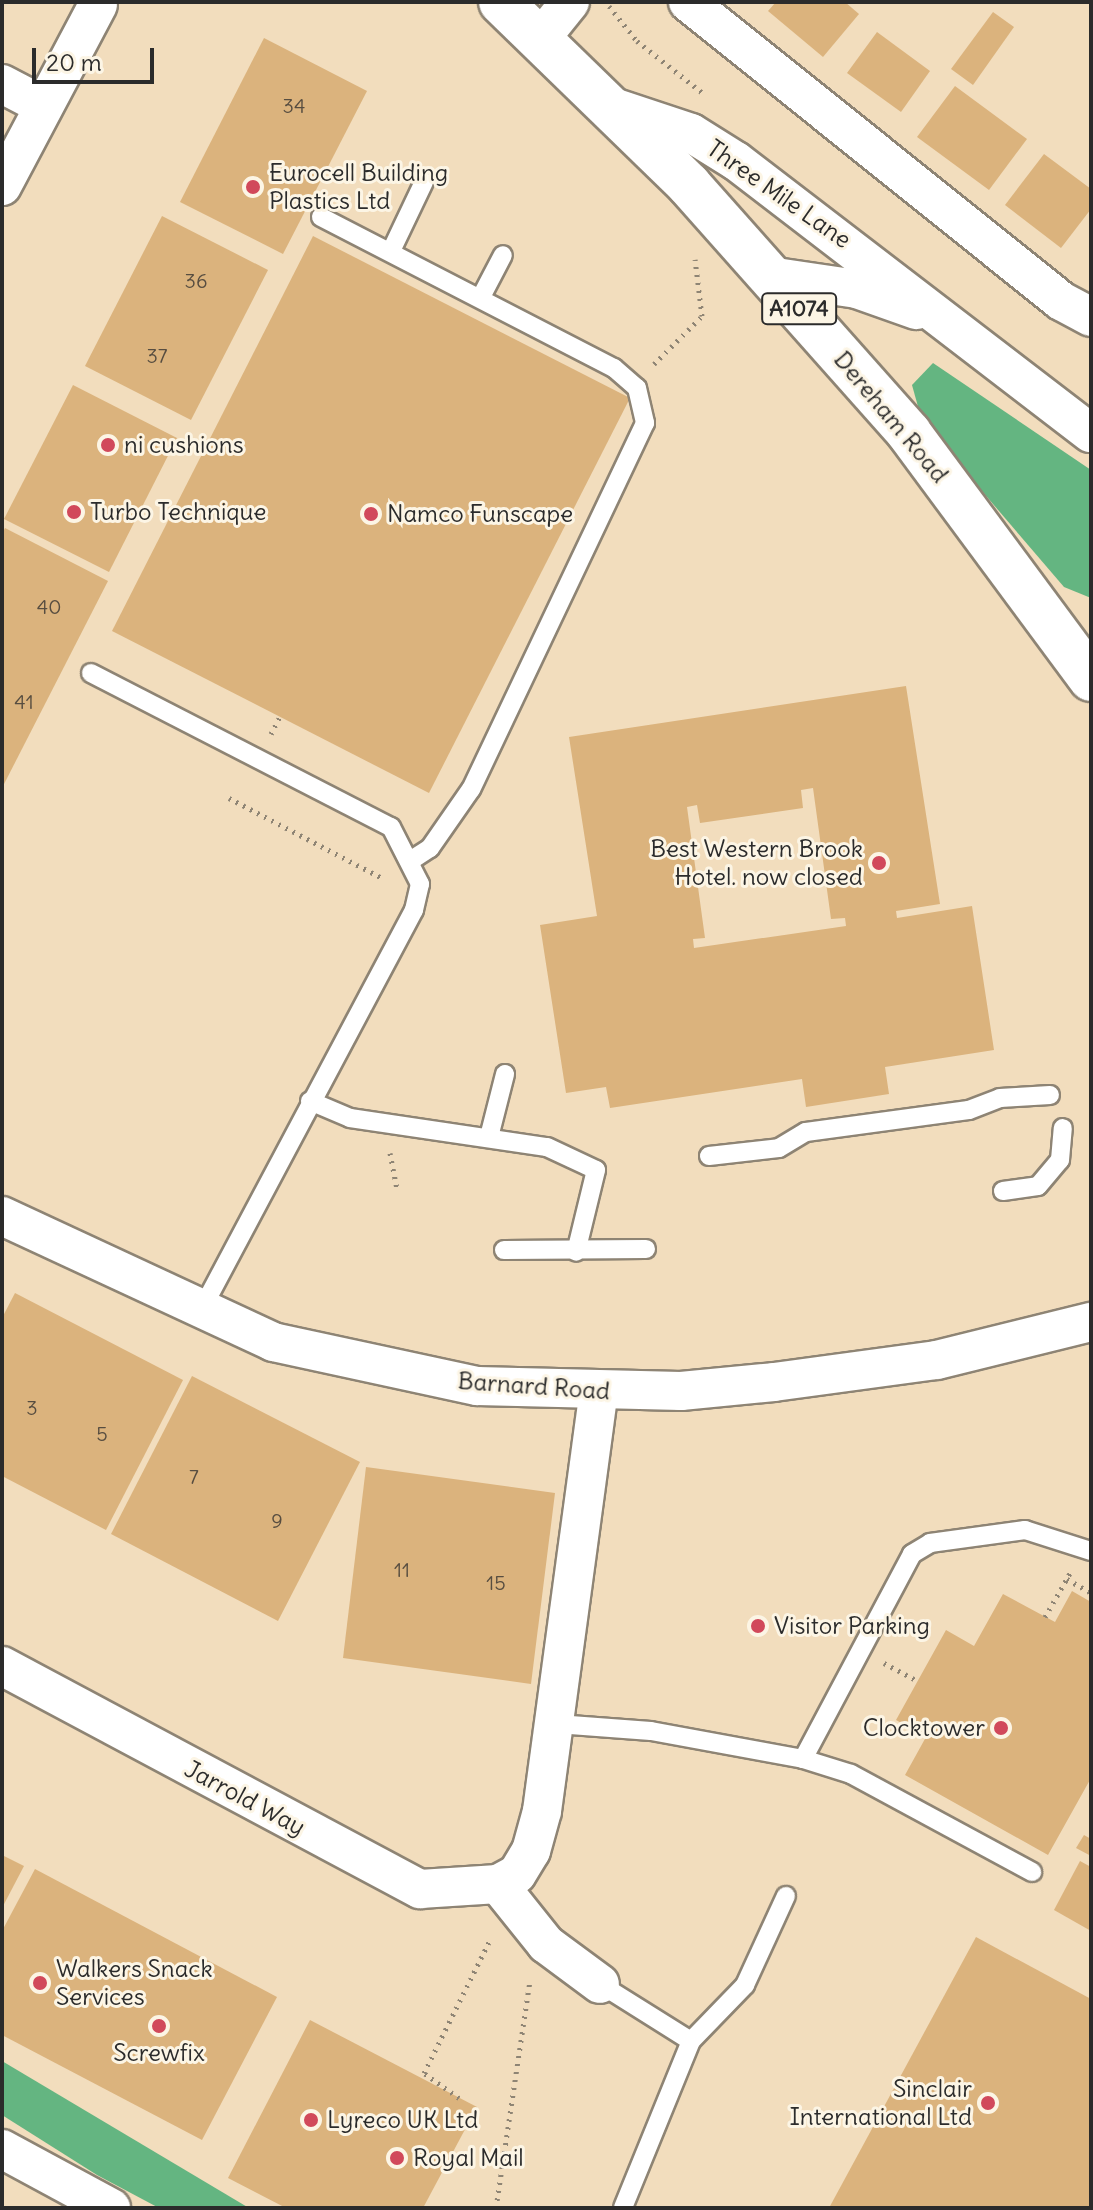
<!DOCTYPE html>
<style>
body{margin:0}
#map{position:relative;width:1093px;height:2210px;overflow:hidden;background:#f2ddbd;font-family:Delius,sans-serif}
div>[style]{position:absolute}
.forest>*{inset:0;background:#64b581}
.building>*{inset:0;background:#dbb37d}
.path>*{height:5px;margin-top:-2.5px;transform-origin:0;background:repeating-linear-gradient(90deg,#8e8474 0 2px,transparent 0 8px)}
.roads{filter:drop-shadow(2px 0 #8e8474) drop-shadow(-2px 0 #8e8474) drop-shadow(0 2px #8e8474) drop-shadow(0 -2px #8e8474)}
.service>*{height:18px;margin:-9px;padding:0 9px;transform-origin:9px;border-radius:9px;background:#fff}
.minor>*{height:38px;margin:-19px;padding:0 19px;transform-origin:19px;border-radius:19px;background:#fff}
.trunk>*{height:44px;margin:-22px;padding:0 22px;transform-origin:22px;border-radius:22px;background:#fff}
.dots>*{width:22px;height:22px;translate:-50% -50%;box-sizing:border-box;border:4px solid #fcf5e5;border-radius:50%}
span{translate:-50% -50%;white-space:nowrap;text-align:center;line-height:1.15;-webkit-text-stroke:6px #fcf5e5;paint-order:stroke}
.number-label{font-size:20px;color:#574d40}
.number-label span{-webkit-text-stroke-width:0}
.shield-label span{padding:2px 6px;background:#fcf5e5;border:2px solid;border-radius:6px;-webkit-text-stroke-width:0}
.shield-label{font-size:22px;color:#2b2b2b;font-weight:700}
.poi-label{font-size:24px;color:#2b2b2b}
.left{translate:0 -50%;text-align:left}
.right{translate:-100% -50%;text-align:right}
.street-label{font-size:24px;color:#2b2b2b}
.frame{position:absolute;inset:0;border:4px solid #2b2b2b;pointer-events:none}
.scale{position:absolute;left:32px;top:48px;width:122px;height:36px;box-sizing:border-box;border:4px solid #2b2b2b;border-top:0;padding-left:10px;font-size:24px;line-height:28px;white-space:nowrap;color:#2b2b2b;-webkit-text-stroke:6px #fcf5e5;paint-order:stroke}
</style>
<div id="map">
<div class="forest">
<i style="clip-path:polygon(933px 363px,1091px 470px,1091px 598px,1064px 587px,922px 421px,912px 385px)"></i>
<i style="clip-path:polygon(2px 2061px,249px 2208px,159px 2208px,97px 2175px,2px 2115px)"></i>
</div>
<div class="building">
<i style="clip-path:polygon(776px 2px,845px 2px,859px 14px,823px 57px,768px 11px)"></i>
<i style="clip-path:polygon(993px 12px,1014px 27px,973px 85px,951px 69px)"></i>
<i style="clip-path:polygon(877px 32px,930px 71px,901px 112px,847px 73px)"></i>
<i style="clip-path:polygon(264px 38px,367px 91px,283px 254px,180px 202px)"></i>
<i style="clip-path:polygon(955px 86px,1027px 139px,989px 190px,917px 137px)"></i>
<i style="clip-path:polygon(1044px 154px,1091px 189px,1091px 209px,1061px 248px,1005px 205px)"></i>
<i style="clip-path:polygon(162px 216px,268px 270px,191px 420px,85px 366px)"></i>
<i style="clip-path:polygon(313px 236px,630px 398px,429px 793px,112px 631px)"></i>
<i style="clip-path:polygon(73px 385px,177px 438px,109px 572px,4px 519px)"></i>
<i style="clip-path:polygon(5px 528px,108px 581px,2px 788px,2px 534px)"></i>
<i style="clip-path:polygon(evenodd,906px 686px,940px 904px,896px 911px,897px 918px,972px 906px,994px 1050px,885px 1067px,889px 1094px,806px 1107px,802px 1079px,610px 1108px,606px 1087px,566px 1093px,540px 925px,597px 916px,569px 737px,906px 686px,813px 788px,831px 919px,845px 918px,846px 926px,694px 948px,693px 939px,705px 938px,687px 807px,697px 805px,700px 823px,803px 808px,801px 790px,813px 788px)"></i>
<i style="clip-path:polygon(15px 1293px,183px 1380px,106px 1530px,2px 1476px,2px 1318px)"></i>
<i style="clip-path:polygon(192px 1376px,360px 1462px,278px 1621px,111px 1534px)"></i>
<i style="clip-path:polygon(366px 1467px,555px 1493px,531px 1684px,343px 1658px)"></i>
<i style="clip-path:polygon(1072px 1591px,1091px 1602px,1091px 1778px,1048px 1855px,905px 1775px,926px 1737px,896px 1720px,946px 1630px,974px 1646px,1003px 1594px,1055px 1622px)"></i>
<i style="clip-path:polygon(1084px 1835px,1091px 1839px,1091px 1856px,1076px 1848px)"></i>
<i style="clip-path:polygon(2px 1855px,24px 1866px,2px 1908px)"></i>
<i style="clip-path:polygon(1080px 1861px,1091px 1867px,1091px 1931px,1054px 1910px)"></i>
<i style="clip-path:polygon(35px 1869px,277px 1997px,202px 2140px,2px 2035px,2px 1931px)"></i>
<i style="clip-path:polygon(976px 1937px,1091px 1999px,1091px 2208px,829px 2208px)"></i>
<i style="clip-path:polygon(310px 2020px,477px 2107px,423px 2208px,286px 2208px,228px 2178px)"></i>
</div>
<div class="path">
<i style="left:609px;top:6px;width:45px;rotate:51.3deg"></i>
<i style="left:637px;top:41px;width:85px;rotate:38.3deg"></i>
<i style="left:654px;top:364px;width:68px;rotate:-45deg"></i>
<i style="left:702px;top:316px;width:57px;rotate:-97deg"></i>
<i style="left:271px;top:734px;width:20px;rotate:-63deg"></i>
<i style="left:229px;top:798px;width:175px;rotate:27.6deg"></i>
<i style="left:390px;top:1153px;width:37px;rotate:79deg"></i>
<i style="left:1067px;top:1579px;width:28px;rotate:30deg"></i>
<i style="left:1045px;top:1617px;width:51px;rotate:-60.4deg"></i>
<i style="left:884px;top:1663px;width:38px;rotate:28deg"></i>
<i style="left:459px;top:2098px;width:43px;rotate:-144.5deg"></i>
<i style="left:424px;top:2073px;width:148px;rotate:-63.6deg"></i>
<i style="left:496px;top:2208px;width:231px;rotate:-81.5deg"></i>
</div>
<div class="roads">
<div class="service">
<i style="left:321px;top:217px;width:330px;rotate:27.3deg"></i>
<i style="left:614px;top:368px;width:30px;rotate:41deg"></i>
<i style="left:637px;top:388px;width:36px;rotate:77deg"></i>
<i style="left:645px;top:423px;width:405px;rotate:115.4deg"></i>
<i style="left:471px;top:789px;width:72px;rotate:124.8deg"></i>
<i style="left:430px;top:848px;width:20px;rotate:147deg"></i>
<i style="left:392px;top:249px;width:74px;rotate:-64.5deg"></i>
<i style="left:481px;top:297px;width:47px;rotate:-62.4deg"></i>
<i style="left:91px;top:673px;width:337px;rotate:27.2deg"></i>
<i style="left:391px;top:827px;width:64px;rotate:63deg"></i>
<i style="left:420px;top:884px;width:27px;rotate:103deg"></i>
<i style="left:414px;top:910px;width:456px;rotate:118deg"></i>
<i style="left:310px;top:1101px;width:43px;rotate:23deg"></i>
<i style="left:350px;top:1118px;width:199px;rotate:8.4deg"></i>
<i style="left:547px;top:1147px;width:54px;rotate:25.1deg"></i>
<i style="left:596px;top:1170px;width:84px;rotate:103.7deg"></i>
<i style="left:489px;top:1137px;width:65px;rotate:-75.7deg"></i>
<i style="left:709px;top:1156px;width:70px;rotate:-6.5deg"></i>
<i style="left:779px;top:1148px;width:31px;rotate:-31deg"></i>
<i style="left:806px;top:1132px;width:164px;rotate:-7.7deg"></i>
<i style="left:969px;top:1110px;width:33px;rotate:-21deg"></i>
<i style="left:1000px;top:1098px;width:50px;rotate:-3.4deg"></i>
<i style="left:1003px;top:1191px;width:35px;rotate:-8deg"></i>
<i style="left:1038px;top:1186px;width:34px;rotate:-50deg"></i>
<i style="left:1060px;top:1160px;width:32px;rotate:-85deg"></i>
<i style="left:504px;top:1250px;width:142px;rotate:-0.4deg"></i>
<i style="left:557px;top:1724px;width:94px;rotate:4.3deg"></i>
<i style="left:651px;top:1731px;width:155px;rotate:10.4deg"></i>
<i style="left:803px;top:1759px;width:232px;rotate:-62deg"></i>
<i style="left:912px;top:1554px;width:21px;rotate:-31deg"></i>
<i style="left:930px;top:1543px;width:96px;rotate:-7.8deg"></i>
<i style="left:1025px;top:1530px;width:69px;rotate:17.7deg"></i>
<i style="left:803px;top:1759px;width:50px;rotate:17.4deg"></i>
<i style="left:851px;top:1774px;width:206px;rotate:28.4deg"></i>
<i style="left:600px;top:1984px;width:107px;rotate:32.1deg"></i>
<i style="left:691px;top:2041px;width:180px;rotate:112.2deg"></i>
<i style="left:691px;top:2041px;width:78px;rotate:-46deg"></i>
<i style="left:745px;top:1985px;width:98px;rotate:-65.3deg"></i>
</div>
<div class="minor">
<i style="left:688px;top:2px;width:478px;rotate:38.7deg"></i>
<i style="left:1061px;top:301px;width:34px;rotate:28deg"></i>
<i style="left:541px;top:38px;width:46px;rotate:-51.1deg"></i>
<i style="left:2px;top:84px;width:47px;rotate:27.6deg"></i>
<i style="left:610px;top:106px;width:85px;rotate:18.4deg"></i>
<i style="left:691px;top:133px;width:53px;rotate:31.9deg"></i>
<i style="left:736px;top:161px;width:447px;rotate:37.5deg"></i>
<i style="left:2px;top:186px;width:205px;rotate:-62.1deg"></i>
<i style="left:769px;top:276px;width:89px;rotate:8.4deg"></i>
<i style="left:857px;top:289px;width:63px;rotate:19.6deg"></i>
<i style="left:2px;top:1216px;width:299px;rotate:24.9deg"></i>
<i style="left:273px;top:1342px;width:209px;rotate:12.2deg"></i>
<i style="left:477px;top:1386px;width:204px;rotate:1.4deg"></i>
<i style="left:681px;top:1391px;width:93px;rotate:-5.5deg"></i>
<i style="left:774px;top:1382px;width:164px;rotate:-7.7deg"></i>
<i style="left:937px;top:1360px;width:159px;rotate:-13.9deg"></i>
<i style="left:2px;top:1666px;width:474px;rotate:28.1deg"></i>
<i style="left:420px;top:1889px;width:78px;rotate:-3.7deg"></i>
<i style="left:498px;top:1884px;width:21px;rotate:-28deg"></i>
<i style="left:517px;top:1874px;width:27px;rotate:-59deg"></i>
<i style="left:531px;top:1851px;width:41px;rotate:-74.6deg"></i>
<i style="left:542px;top:1811px;width:424px;rotate:-82.3deg"></i>
<i style="left:498px;top:1884px;width:77px;rotate:51.3deg"></i>
<i style="left:546px;top:1944px;width:67px;rotate:36.5deg"></i>
<i style="left:2px;top:2149px;width:124px;rotate:28.4deg"></i>
</div>
<div class="trunk">
<i style="left:501px;top:2px;width:262px;rotate:44.2deg"></i>
<i style="left:689px;top:185px;width:332px;rotate:48.4deg"></i>
<i style="left:909px;top:433px;width:306px;rotate:53.5deg"></i>
</div>
</div>
<div class="dots">
<i style="left:253px;top:187px;background:#d1495b"></i>
<i style="left:108px;top:445px;background:#d1495b"></i>
<i style="left:74px;top:512px;background:#d1495b"></i>
<i style="left:371px;top:514px;background:#d1495b"></i>
<i style="left:879px;top:863px;background:#d1495b"></i>
<i style="left:758px;top:1626px;background:#d1495b"></i>
<i style="left:1001px;top:1728px;background:#d1495b"></i>
<i style="left:40px;top:1983px;background:#d1495b"></i>
<i style="left:159px;top:2026px;background:#d1495b"></i>
<i style="left:988px;top:2103px;background:#d1495b"></i>
<i style="left:311px;top:2120px;background:#d1495b"></i>
<i style="left:397px;top:2158px;background:#d1495b"></i>
</div>
<div class="number-label">
<span style="left:294px;top:105px">34</span>
<span style="left:196px;top:280px">36</span>
<span style="left:157px;top:355px">37</span>
<span style="left:49px;top:606px">40</span>
<span style="left:24px;top:701px">41</span>
<span style="left:32px;top:1407px">3</span>
<span style="left:102px;top:1433px">5</span>
<span style="left:194px;top:1476px">7</span>
<span style="left:277px;top:1520px">9</span>
<span style="left:402px;top:1569px">11</span>
<span style="left:496px;top:1582px">15</span>
</div>
<div class="shield-label">
<span style="left:799px;top:309px">A1074</span>
</div>
<div class="poi-label">
<span class="left" style="left:269px;top:187px">Eurocell Building<br>Plastics Ltd</span>
<span class="left" style="left:124px;top:445px">ni cushions</span>
<span class="left" style="left:90px;top:512px">Turbo Technique</span>
<span class="left" style="left:387px;top:514px">Namco Funscape</span>
<span class="right" style="left:863px;top:863px">Best Western Brook<br>Hotel. now closed</span>
<span class="left" style="left:774px;top:1626px">Visitor Parking</span>
<span class="right" style="left:985px;top:1728px">Clocktower</span>
<span class="left" style="left:56px;top:1983px">Walkers Snack<br>Services</span>
<span style="left:159px;top:2053px">Screwfix</span>
<span class="right" style="left:972px;top:2103px">Sinclair<br>International Ltd</span>
<span class="left" style="left:327px;top:2120px">Lyreco UK Ltd</span>
<span class="left" style="left:413px;top:2158px">Royal Mail</span>
</div>
<div class="street-label">
<span style="left:779px;top:194px;rotate:35deg">Three Mile Lane</span>
<span style="left:891px;top:417px;rotate:50deg">Dereham Road</span>
<span style="left:534px;top:1386px;rotate:4deg">Barnard Road</span>
<span style="left:245px;top:1798px;rotate:28deg">Jarrold Way</span>
</div>
<div class="frame"></div>
<div class="scale">20 m</div>
</div>
